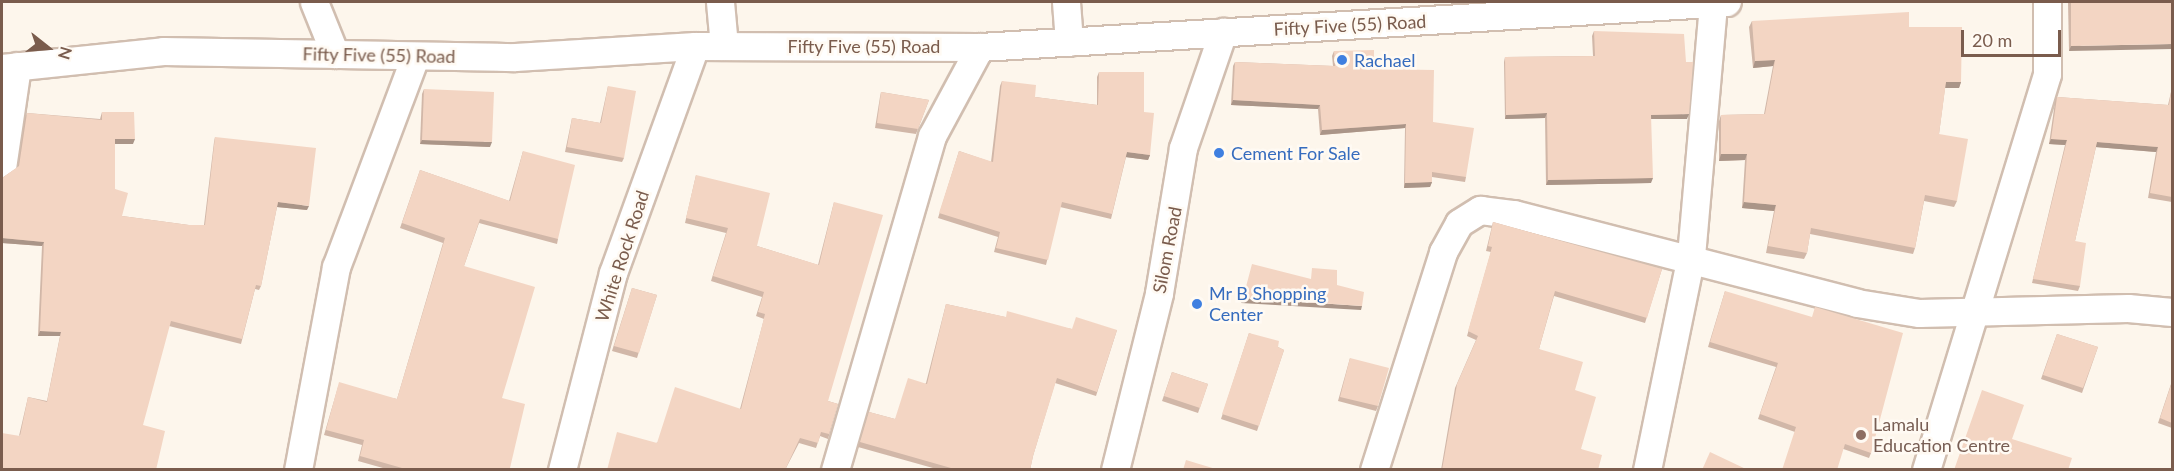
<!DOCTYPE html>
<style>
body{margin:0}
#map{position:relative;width:2174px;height:471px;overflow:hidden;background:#fdf6ec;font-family:Lato,sans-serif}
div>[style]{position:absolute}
.roads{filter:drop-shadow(2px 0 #d1beb0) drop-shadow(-2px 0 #d1beb0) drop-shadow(0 2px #d1beb0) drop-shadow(0 -2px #d1beb0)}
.minor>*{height:27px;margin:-13.5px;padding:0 13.5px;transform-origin:13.5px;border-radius:13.5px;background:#fff}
.wall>*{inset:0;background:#d1b7a8}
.shaded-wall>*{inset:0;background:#aa9588}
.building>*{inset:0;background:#f3d5c3}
.dots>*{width:16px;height:16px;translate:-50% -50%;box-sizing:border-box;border:3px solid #fffaf3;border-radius:50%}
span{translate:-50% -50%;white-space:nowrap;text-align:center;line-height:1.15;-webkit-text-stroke:5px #fffaf3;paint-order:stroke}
.street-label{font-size:18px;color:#7a5c4d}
.shop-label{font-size:18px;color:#366cbe}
.left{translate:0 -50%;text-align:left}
.education-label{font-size:18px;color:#785e54}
.frame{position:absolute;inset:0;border:3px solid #7a5c4d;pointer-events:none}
.north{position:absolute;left:18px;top:18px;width:60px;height:60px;-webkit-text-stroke:4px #fffaf3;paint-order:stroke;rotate:107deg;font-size:16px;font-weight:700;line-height:24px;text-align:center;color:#7a5c4d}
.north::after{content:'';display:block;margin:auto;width:21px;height:27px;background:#7a5c4d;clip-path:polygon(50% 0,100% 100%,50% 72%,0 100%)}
.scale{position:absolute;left:1961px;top:30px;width:100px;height:27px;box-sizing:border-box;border:3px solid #7a5c4d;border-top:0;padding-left:8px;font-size:18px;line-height:21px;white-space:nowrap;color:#7a5c4d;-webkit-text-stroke:4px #fffaf3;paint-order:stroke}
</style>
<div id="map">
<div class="roads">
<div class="minor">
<i style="left:314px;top:2px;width:56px;rotate:68deg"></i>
<i style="left:720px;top:2px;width:44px;rotate:84.8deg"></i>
<i style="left:1066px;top:2px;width:40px;rotate:85.7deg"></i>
<i style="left:2px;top:68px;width:162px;rotate:-6deg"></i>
<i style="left:163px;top:51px;width:352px;rotate:1deg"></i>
<i style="left:515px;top:57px;width:180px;rotate:-3.5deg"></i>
<i style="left:695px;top:46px;width:285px;rotate:0.2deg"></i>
<i style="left:980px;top:47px;width:748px;rotate:-3.45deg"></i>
<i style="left:2px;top:168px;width:103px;rotate:-81.6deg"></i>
<i style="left:298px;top:470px;width:207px;rotate:-79.4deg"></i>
<i style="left:336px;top:267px;width:224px;rotate:-69.4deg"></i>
<i style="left:562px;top:470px;width:203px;rotate:-75.5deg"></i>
<i style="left:613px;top:273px;width:241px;rotate:-70.1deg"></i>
<i style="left:835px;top:470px;width:348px;rotate:-73.8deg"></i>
<i style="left:932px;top:136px;width:101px;rotate:-61.7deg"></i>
<i style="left:1115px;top:470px;width:182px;rotate:-76deg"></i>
<i style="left:1159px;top:293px;width:147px;rotate:-80.6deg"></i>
<i style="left:1183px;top:148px;width:123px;rotate:-71deg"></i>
<i style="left:1374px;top:470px;width:229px;rotate:-72.4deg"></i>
<i style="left:1443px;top:252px;width:33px;rotate:-61deg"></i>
<i style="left:1459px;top:223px;width:25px;rotate:-32deg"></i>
<i style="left:1480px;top:210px;width:34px;rotate:7deg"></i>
<i style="left:1514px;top:214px;width:354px;rotate:14.5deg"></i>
<i style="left:1857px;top:303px;width:63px;rotate:9.2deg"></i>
<i style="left:1919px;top:313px;width:209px;rotate:-1.4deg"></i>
<i style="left:2128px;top:308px;width:44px;rotate:5.2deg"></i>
<i style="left:1647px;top:470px;width:218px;rotate:-78.4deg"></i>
<i style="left:1691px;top:256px;width:255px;rotate:-85deg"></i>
<i style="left:1926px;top:470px;width:414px;rotate:-73deg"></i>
<i style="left:2047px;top:74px;width:72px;rotate:-90deg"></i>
</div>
</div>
<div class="wall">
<i style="clip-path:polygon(2068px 2px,2172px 2px,2069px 51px)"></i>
<i style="clip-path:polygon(1752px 21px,1909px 27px,1961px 82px,1959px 88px,1945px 88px,1939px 134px,1957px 201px,1954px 207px,1924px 201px,1915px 248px,1913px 254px,1810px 234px,1807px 253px,1804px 259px,1766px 253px,1774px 211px,1742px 208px,1745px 160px,1719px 161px,1719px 121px,1721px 115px,1764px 114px,1773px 66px,1753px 68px,1749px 27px)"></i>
<i style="clip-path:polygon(1594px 31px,1687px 119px,1651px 119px,1651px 183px,1546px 185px,1545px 118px,1505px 119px,1504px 62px,1505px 57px,1593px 56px,1592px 36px)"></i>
<i style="clip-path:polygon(1334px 51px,1374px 69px,1433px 122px,1466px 177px,1465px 182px,1432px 177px,1432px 182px,1430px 187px,1404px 188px,1405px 128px,1320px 135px,1318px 109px,1231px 105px,1233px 66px,1235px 62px,1333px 66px,1332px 56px)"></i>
<i style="clip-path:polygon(1099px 72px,1144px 112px,1150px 155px,1148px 160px,1126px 157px,1111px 219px,1060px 207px,1046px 265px,994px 252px,998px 237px,938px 218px,959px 151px,991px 162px,1000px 86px,1002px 81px,1035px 97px,1097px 105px,1097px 77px)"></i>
<i style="clip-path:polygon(608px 86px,624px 158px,622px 162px,565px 152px,572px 118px,600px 123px)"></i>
<i style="clip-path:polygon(424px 89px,490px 147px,420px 144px,422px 94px)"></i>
<i style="clip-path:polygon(881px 92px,929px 100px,916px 134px,875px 128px,880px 97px)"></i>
<i style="clip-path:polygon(2171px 92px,2172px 92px,2172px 202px,2148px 198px,2156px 152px,2096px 147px,2075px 241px,2080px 286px,2078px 291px,2032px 283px,2065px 145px,2049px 144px,2055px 102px,2057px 97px,2168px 105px)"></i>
<i style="clip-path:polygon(102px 112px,133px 144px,115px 144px,115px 189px,122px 216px,189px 225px,204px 225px,214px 142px,215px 137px,307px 210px,277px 207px,261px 286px,259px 290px,255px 289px,241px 344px,169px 326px,19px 436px,28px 397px,47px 401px,60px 336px,38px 336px,42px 246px,2px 243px,2px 178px,18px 167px,25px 118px,27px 113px,100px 119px)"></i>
<i style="clip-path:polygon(523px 151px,558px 239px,557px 244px,479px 223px,464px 266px,502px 398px,510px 468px,516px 470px,390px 470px,358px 461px,362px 445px,324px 435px,338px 387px,397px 399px,443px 243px,400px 228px,420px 170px,509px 201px)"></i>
<i style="clip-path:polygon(696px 175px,757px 246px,818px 265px,834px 202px,828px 401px,838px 404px,828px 439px,820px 436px,816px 448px,799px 443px,785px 470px,607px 470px,656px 443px,740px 409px,764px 319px,756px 316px,762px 297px,711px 281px,726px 233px,685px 223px)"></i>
<i style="clip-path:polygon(1493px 222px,1662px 269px,1645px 323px,1554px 296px,1539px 349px,1575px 390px,1581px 449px,1598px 470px,1441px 470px,1455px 388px,1476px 340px,1467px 336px,1491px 252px,1486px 251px)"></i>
<i style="clip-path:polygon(632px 288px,657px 295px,637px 358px,612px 351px)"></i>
<i style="clip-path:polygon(1725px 291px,1871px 453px,1869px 458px,1758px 419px,1776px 367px,1708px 347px)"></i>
<i style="clip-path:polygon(946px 304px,1005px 317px,1072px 329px,1117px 330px,1096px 396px,1055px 383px,1033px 456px,1030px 470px,940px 470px,858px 447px,869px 412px,895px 419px,926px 383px)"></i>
<i style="clip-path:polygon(1249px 333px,1278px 347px,1284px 350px,1257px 431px,1221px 419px)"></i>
<i style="clip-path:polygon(2057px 334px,2098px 347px,2082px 393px,2041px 379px)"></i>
<i style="clip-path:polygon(1350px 358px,1378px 406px,1376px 411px,1338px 401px)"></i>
<i style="clip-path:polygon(1172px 372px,1208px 384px,1198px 413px,1162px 401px)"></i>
<i style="clip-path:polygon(2172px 381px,2172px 428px,2158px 423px)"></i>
</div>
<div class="shaded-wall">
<i style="clip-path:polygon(2172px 44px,2172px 49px,2069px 51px,2071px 46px)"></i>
<i style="clip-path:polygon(1775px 60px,1773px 66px,1753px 68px,1755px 61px)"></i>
<i style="clip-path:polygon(1946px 82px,1961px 82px,1959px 88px,1944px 88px)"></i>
<i style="clip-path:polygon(1233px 100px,1320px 105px,1318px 109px,1231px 105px)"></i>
<i style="clip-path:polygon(1547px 113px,1545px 118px,1505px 119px,1506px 115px)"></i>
<i style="clip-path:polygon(1689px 114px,1687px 119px,1649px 119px,1651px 115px)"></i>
<i style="clip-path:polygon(1406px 124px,1405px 128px,1320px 135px,1322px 130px)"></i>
<i style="clip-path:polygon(115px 139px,135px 139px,133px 144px,114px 144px)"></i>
<i style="clip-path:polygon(2051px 139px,2067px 140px,2065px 145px,2049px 144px)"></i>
<i style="clip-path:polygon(422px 140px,492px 142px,490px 147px,420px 144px)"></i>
<i style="clip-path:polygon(2097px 142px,2158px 147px,2156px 152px,2095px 147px)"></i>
<i style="clip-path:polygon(1127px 152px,1150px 155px,1148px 160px,1125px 157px)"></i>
<i style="clip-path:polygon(1721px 154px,1747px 154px,1745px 160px,1719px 161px)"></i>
<i style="clip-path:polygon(1653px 178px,1651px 183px,1546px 185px,1548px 180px)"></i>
<i style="clip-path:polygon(1432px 182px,1430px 187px,1404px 188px,1405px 183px)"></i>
<i style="clip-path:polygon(278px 202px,309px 206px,307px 210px,277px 207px)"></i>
<i style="clip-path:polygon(1744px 202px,1776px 205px,1774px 211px,1742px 208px)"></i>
<i style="clip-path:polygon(2px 238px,44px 242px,42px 246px,2px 243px)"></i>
<i style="clip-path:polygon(1243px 298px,1362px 306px,1361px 310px,1241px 303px)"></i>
<i style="clip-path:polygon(40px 331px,61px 332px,60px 336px,38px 336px)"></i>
</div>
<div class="building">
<i style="clip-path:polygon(2071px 2px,2172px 2px,2172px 44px,2071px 46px)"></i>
<i style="clip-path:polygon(1909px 12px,1909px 27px,1962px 27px,1961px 82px,1946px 82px,1939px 134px,1968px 139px,1957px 201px,1925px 195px,1915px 248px,1811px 228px,1807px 253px,1768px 246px,1776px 205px,1744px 202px,1747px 154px,1721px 154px,1721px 115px,1765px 114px,1775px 60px,1755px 61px,1752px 21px)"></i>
<i style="clip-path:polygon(1594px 31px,1684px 34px,1686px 62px,1693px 62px,1689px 114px,1651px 115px,1653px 178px,1548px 180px,1547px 113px,1506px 115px,1505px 57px,1595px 56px)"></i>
<i style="clip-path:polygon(1374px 50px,1374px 69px,1434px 70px,1433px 122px,1474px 128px,1466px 177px,1432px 172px,1432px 182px,1405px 183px,1406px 124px,1322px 130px,1320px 105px,1233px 100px,1235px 62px,1335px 66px,1334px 51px)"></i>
<i style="clip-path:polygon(1099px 72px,1144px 72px,1144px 112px,1154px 113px,1150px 155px,1127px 152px,1112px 214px,1062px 202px,1048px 260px,996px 248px,1000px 232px,939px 213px,959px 151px,993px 162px,1002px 81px,1036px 85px,1035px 97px,1098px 105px)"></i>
<i style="clip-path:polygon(608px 86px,636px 91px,624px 158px,567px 147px,572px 118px,601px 123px)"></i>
<i style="clip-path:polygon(424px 89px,494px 92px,492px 142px,422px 140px)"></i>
<i style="clip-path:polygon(881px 92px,929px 100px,918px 129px,877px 123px)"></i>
<i style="clip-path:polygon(2171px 92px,2172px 92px,2172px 197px,2150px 193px,2158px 147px,2097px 142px,2075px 241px,2086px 243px,2080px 286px,2033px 279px,2067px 140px,2051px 139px,2057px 97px,2169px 105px)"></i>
<i style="clip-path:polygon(102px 112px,134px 112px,135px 139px,115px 139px,115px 189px,128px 193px,122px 216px,189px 225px,205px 225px,215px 137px,316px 148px,309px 206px,278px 202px,261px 286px,256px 285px,242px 339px,171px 321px,143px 425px,165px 431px,156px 470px,2px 470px,2px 433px,20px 436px,28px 397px,47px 402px,61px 332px,40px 331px,44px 242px,2px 238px,3px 218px,2px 218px,2px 178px,19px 166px,27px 113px,102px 120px)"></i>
<i style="clip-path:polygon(523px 151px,575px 165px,558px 239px,480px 219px,464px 266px,535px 287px,502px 398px,525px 404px,510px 468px,516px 470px,409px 470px,360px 456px,364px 440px,326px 430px,339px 382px,397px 399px,445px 238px,402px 223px,420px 170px,510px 201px)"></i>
<i style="clip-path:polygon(696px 175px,770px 193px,757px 246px,819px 265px,834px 202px,883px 215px,828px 401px,838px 404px,829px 434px,821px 432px,818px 443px,800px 438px,785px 470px,607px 470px,617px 432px,657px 443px,675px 387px,741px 409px,765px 314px,758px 312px,764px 292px,713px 276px,728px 228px,686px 218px)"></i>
<i style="clip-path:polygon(1493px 222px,1662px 269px,1647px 318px,1555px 291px,1539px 349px,1583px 362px,1575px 390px,1596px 397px,1581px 449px,1602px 455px,1598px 470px,1442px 470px,1457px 384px,1478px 336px,1468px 331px,1492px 247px,1488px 246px)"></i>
<i style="clip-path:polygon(1252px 264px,1311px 279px,1312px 268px,1337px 270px,1337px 285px,1364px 292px,1362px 306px,1243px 298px)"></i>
<i style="clip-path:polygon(632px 288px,657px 295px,639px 353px,614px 346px)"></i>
<i style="clip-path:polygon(1725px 291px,1812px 317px,1815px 307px,1903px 333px,1871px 453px,1845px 444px,1837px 470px,1782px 470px,1796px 427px,1760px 414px,1778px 363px,1710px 342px)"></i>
<i style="clip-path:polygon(946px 304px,1006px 317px,1007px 311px,1072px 329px,1076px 317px,1117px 330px,1097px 392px,1057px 378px,1033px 456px,1030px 470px,958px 470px,860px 442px,869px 412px,895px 419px,908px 378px,927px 384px)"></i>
<i style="clip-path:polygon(1249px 333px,1279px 341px,1278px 347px,1284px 350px,1259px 426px,1222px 414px)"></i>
<i style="clip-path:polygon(2057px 334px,2098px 347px,2083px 388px,2043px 375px)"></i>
<i style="clip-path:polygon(1350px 358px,1389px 368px,1378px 406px,1340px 397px)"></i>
<i style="clip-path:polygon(1172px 372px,1208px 384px,1200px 408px,1164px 396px)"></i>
<i style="clip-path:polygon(2172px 382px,2172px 423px,2160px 418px)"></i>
<i style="clip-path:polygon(1982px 390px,2024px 405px,2012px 439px,2072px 458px,2068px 470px,1954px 470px)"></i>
<i style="clip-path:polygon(1710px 452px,1748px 470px,1702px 470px)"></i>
<i style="clip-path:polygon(1186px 460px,1219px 470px,1183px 470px)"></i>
</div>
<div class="dots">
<i style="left:1342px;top:60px;background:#3f7fe0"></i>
<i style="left:1219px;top:153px;background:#3f7fe0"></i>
<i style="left:1197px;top:304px;background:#3f7fe0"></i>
<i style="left:1861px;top:435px;background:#8d6e63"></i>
</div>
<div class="street-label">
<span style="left:1350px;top:25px;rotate:-3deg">Fifty Five (55) Road</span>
<span style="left:864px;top:46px">Fifty Five (55) Road</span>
<span style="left:379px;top:55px;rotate:1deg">Fifty Five (55) Road</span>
<span style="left:1167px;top:250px;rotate:-79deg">Silom Road</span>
<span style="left:622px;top:256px;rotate:-72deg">White Rock Road</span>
</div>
<div class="shop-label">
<span class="left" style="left:1354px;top:60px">Rachael</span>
<span class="left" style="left:1231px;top:153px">Cement For Sale</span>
<span class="left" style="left:1209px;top:304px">Mr B Shopping<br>Center</span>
</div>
<div class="education-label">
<span class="left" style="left:1873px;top:435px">Lamalu<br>Education Centre</span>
</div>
<div class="frame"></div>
<div class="north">N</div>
<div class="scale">20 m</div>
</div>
